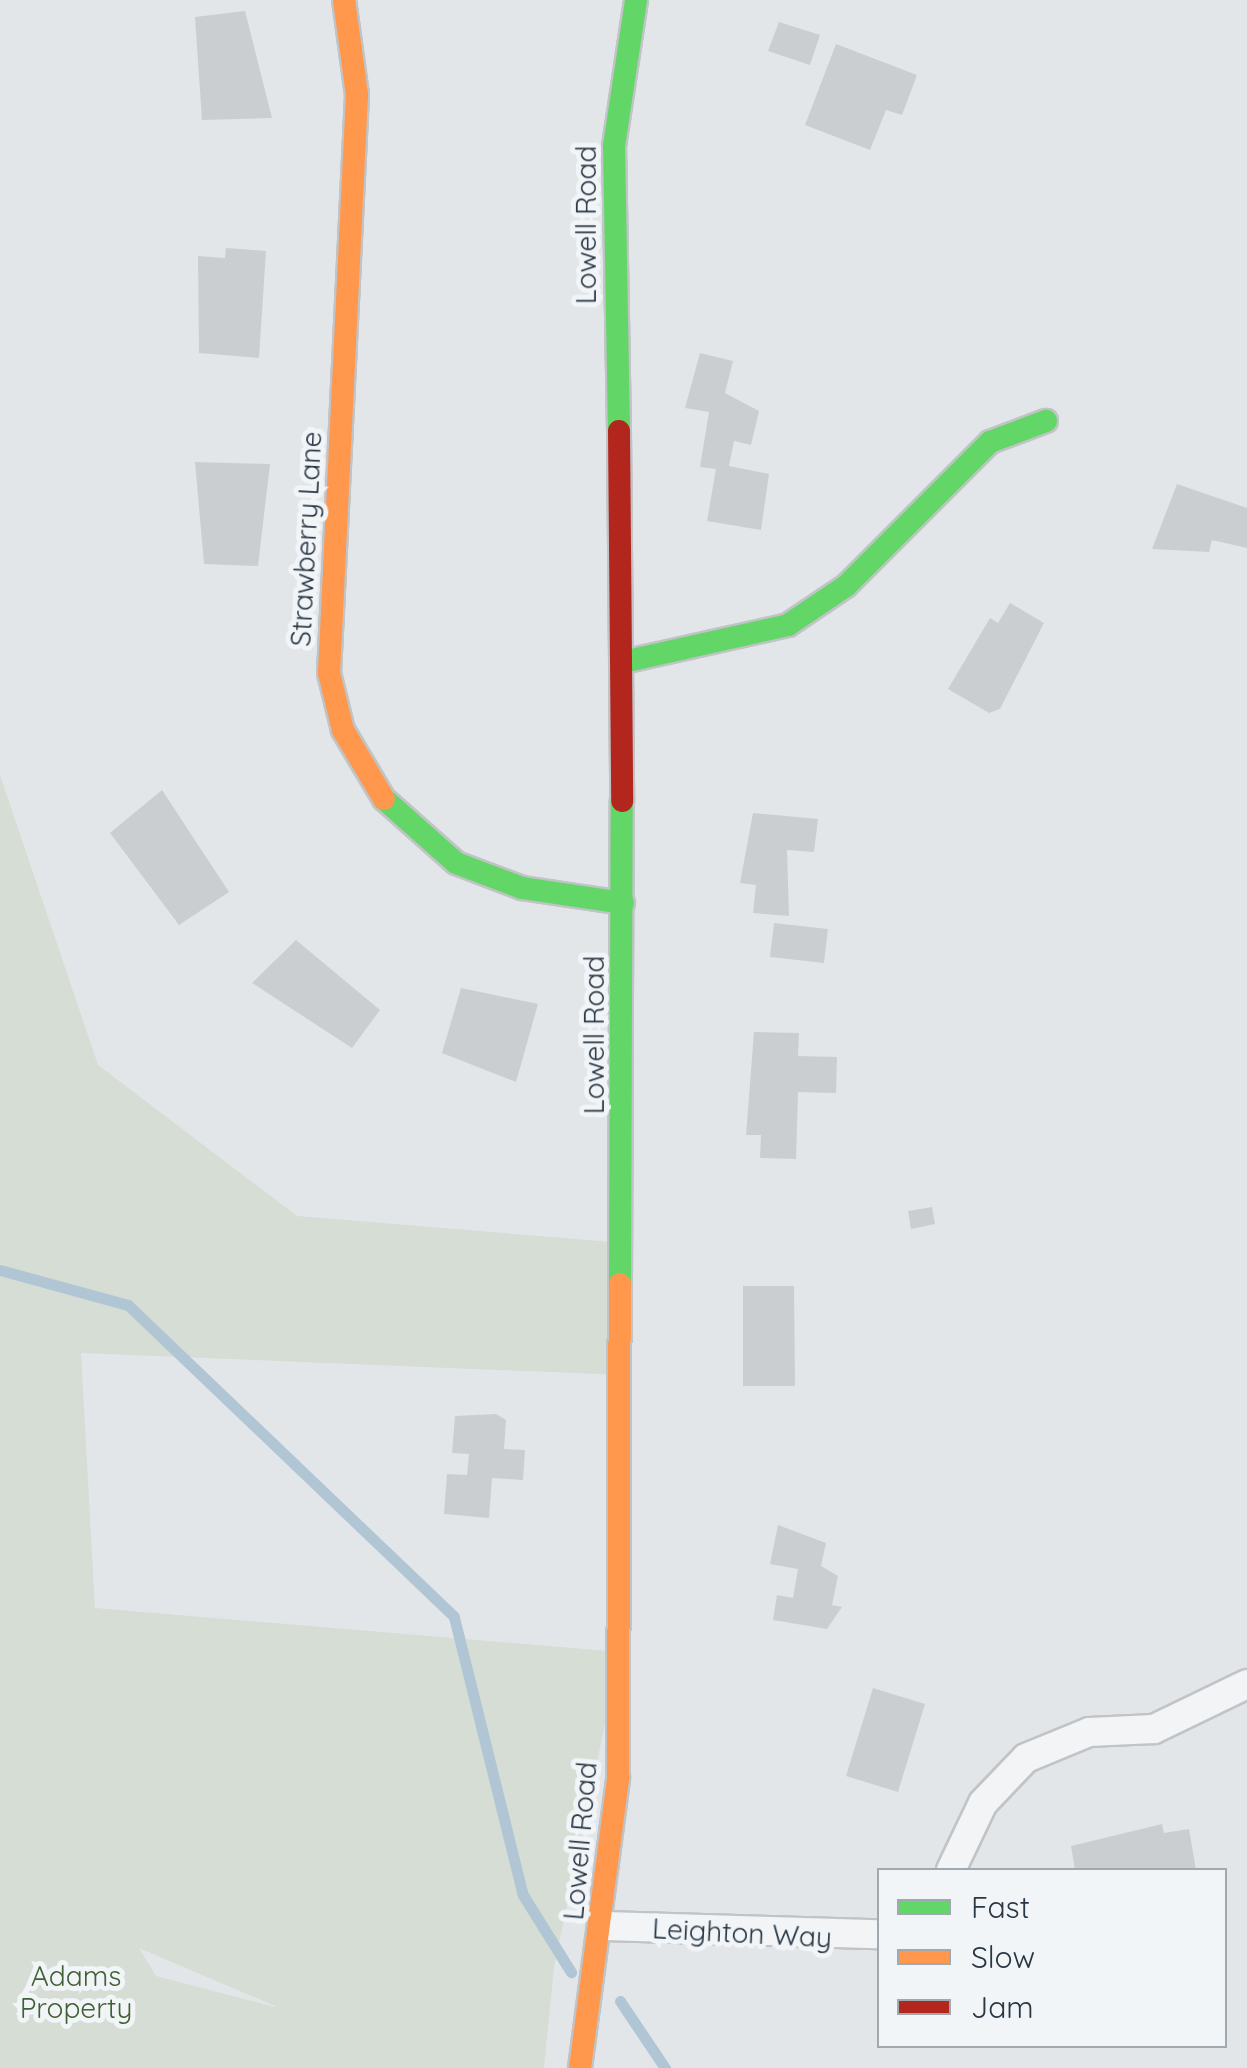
<!DOCTYPE html>
<style>
body{margin:0}
#map{position:relative;width:1247px;height:2068px;overflow:hidden;background:#e3e6e9;font-family:Quicksand,sans-serif}
div>[style]{position:absolute}
.green>*{inset:0;background:#d5ddd4}
.stream>*{height:11px;margin:-5.5px;padding:0 5.5px;transform-origin:5.5px;border-radius:5.5px;background:#b1c6d5}
.building>*{inset:0;background:#cbced1}
.roads{filter:drop-shadow(2px 0 #c1c4c7) drop-shadow(-2px 0 #c1c4c7) drop-shadow(0 2px #c1c4c7) drop-shadow(0 -2px #c1c4c7)}
.street>*{height:28px;margin:-14px;padding:0 14px;transform-origin:14px;border-radius:14px;background:#f3f4f5}
.fast>*{height:22px;margin:-11px;padding:0 11px;transform-origin:11px;border-radius:11px;background:#63d668}
.slow>*{height:22px;margin:-11px;padding:0 11px;transform-origin:11px;border-radius:11px;background:#ff974d}
.jam>*{height:22px;margin:-11px;padding:0 11px;transform-origin:11px;border-radius:11px;background:#b3261e}
span{translate:-50% -50%;white-space:nowrap;text-align:center;line-height:1.15;-webkit-text-stroke:10px #f1f5f8;paint-order:stroke}
.street-label{font-size:28px;color:#293643}
.park-label{font-size:28px;color:#426035}
.legend{position:absolute;left:877px;top:1868px;width:350px;height:180px;box-sizing:border-box;background:#f1f5f8;border:2px solid #a1a9b0;margin:0;padding:12px 18px;list-style:none;font-size:30px;color:#293643}
.legend li{display:flex;align-items:center;gap:20px;height:50px}
.legend b{width:50px;border:2px solid #a1a9b0}
</style>
<div id="map">
<div class="green">
<i style="clip-path:polygon(evenodd,0 775px,98px 1065px,297px 1216px,624px 1243px,623px 1375px,81px 1353px,95px 1608px,620px 1652px,554px 1967px,544px 2068px,0 2068px,0 775px,139px 1948px,275px 2006px,275px 2007px,156px 1976px,139px 1948px)"></i>
</div>
<div class="stream">
<i style="left:0;top:1270px;width:133px;rotate:15.3deg"></i>
<i style="left:128px;top:1305px;width:451px;rotate:43.7deg"></i>
<i style="left:454px;top:1617px;width:286px;rotate:76.1deg"></i>
<i style="left:523px;top:1895px;width:91px;rotate:58.1deg"></i>
<i style="left:620px;top:2001px;width:81px;rotate:56.1deg"></i>
</div>
<div class="building">
<i style="clip-path:polygon(245px 11px,272px 118px,202px 120px,195px 17px)"></i>
<i style="clip-path:polygon(779px 22px,820px 35px,810px 65px,768px 51px)"></i>
<i style="clip-path:polygon(836px 44px,917px 75px,902px 115px,886px 110px,870px 150px,805px 125px)"></i>
<i style="clip-path:polygon(226px 248px,266px 251px,259px 358px,199px 353px,198px 256px,225px 258px)"></i>
<i style="clip-path:polygon(700px 353px,733px 361px,725px 393px,759px 411px,751px 445px,734px 441px,729px 466px,769px 474px,761px 530px,707px 521px,716px 469px,700px 467px,709px 412px,685px 408px)"></i>
<i style="clip-path:polygon(195px 462px,270px 464px,258px 566px,204px 564px)"></i>
<i style="clip-path:polygon(1177px 484px,1247px 508px,1247px 548px,1212px 540px,1209px 552px,1152px 549px)"></i>
<i style="clip-path:polygon(1010px 603px,1044px 623px,1000px 709px,989px 713px,948px 689px,990px 618px,998px 623px)"></i>
<i style="clip-path:polygon(162px 790px,229px 892px,179px 925px,110px 833px)"></i>
<i style="clip-path:polygon(753px 813px,818px 819px,814px 852px,787px 850px,789px 916px,753px 913px,756px 885px,740px 883px)"></i>
<i style="clip-path:polygon(774px 923px,828px 929px,824px 963px,770px 957px)"></i>
<i style="clip-path:polygon(296px 940px,380px 1010px,352px 1048px,252px 983px)"></i>
<i style="clip-path:polygon(461px 988px,538px 1004px,516px 1082px,442px 1053px)"></i>
<i style="clip-path:polygon(754px 1032px,799px 1033px,798px 1056px,837px 1057px,836px 1093px,798px 1092px,796px 1159px,760px 1158px,761px 1135px,746px 1135px)"></i>
<i style="clip-path:polygon(932px 1207px,935px 1224px,911px 1229px,908px 1211px)"></i>
<i style="clip-path:polygon(743px 1286px,794px 1286px,795px 1386px,743px 1386px)"></i>
<i style="clip-path:polygon(496px 1414px,506px 1420px,504px 1449px,525px 1450px,523px 1480px,492px 1478px,489px 1518px,444px 1514px,447px 1474px,467px 1475px,469px 1454px,452px 1453px,455px 1416px)"></i>
<i style="clip-path:polygon(778px 1525px,826px 1543px,821px 1566px,838px 1576px,832px 1605px,842px 1607px,827px 1629px,773px 1620px,777px 1595px,793px 1598px,798px 1569px,770px 1564px)"></i>
<i style="clip-path:polygon(873px 1688px,925px 1704px,898px 1792px,846px 1776px)"></i>
<i style="clip-path:polygon(1162px 1824px,1164px 1833px,1189px 1829px,1196px 1870px,1075px 1870px,1071px 1846px)"></i>
</div>
<div class="roads">
<div class="street">
<i style="left:951px;top:1870px;width:74px;rotate:-64.5deg"></i>
<i style="left:983px;top:1803px;width:62px;rotate:-46.3deg"></i>
<i style="left:1026px;top:1758px;width:68px;rotate:-22.4deg"></i>
<i style="left:1089px;top:1732px;width:65px;rotate:-2.6deg"></i>
<i style="left:1154px;top:1729px;width:103px;rotate:-25.8deg"></i>
<i style="left:603px;top:1926px;width:277px;rotate:1.7deg"></i>
</div>
<div class="fast">
<i style="left:619px;top:431px;width:285px;rotate:-91deg"></i>
<i style="left:614px;top:146px;width:148px;rotate:-81.4deg"></i>
<i style="left:623px;top:662px;width:169px;rotate:-12.6deg"></i>
<i style="left:788px;top:625px;width:70px;rotate:-33.9deg"></i>
<i style="left:846px;top:586px;width:204px;rotate:-45deg"></i>
<i style="left:990px;top:442px;width:60px;rotate:-20.6deg"></i>
<i style="left:384px;top:799px;width:96px;rotate:41.6deg"></i>
<i style="left:456px;top:863px;width:71px;rotate:20.7deg"></i>
<i style="left:522px;top:888px;width:102px;rotate:8.4deg"></i>
<i style="left:620px;top:1284px;width:483px;rotate:-89.8deg"></i>
</div>
<div class="slow">
<i style="left:344px;top:0;width:96px;rotate:82.2deg"></i>
<i style="left:357px;top:95px;width:579px;rotate:92.77deg"></i>
<i style="left:329px;top:673px;width:59px;rotate:76.2deg"></i>
<i style="left:343px;top:730px;width:80px;rotate:59.3deg"></i>
<i style="left:580px;top:2068px;width:292px;rotate:-82.5deg"></i>
<i style="left:618px;top:1778px;width:494px;rotate:-89.8deg"></i>
</div>
<div class="jam">
<i style="left:619px;top:431px;width:370px;rotate:89.5deg"></i>
</div>
</div>
<div class="street-label">
<span style="left:586px;top:225px;rotate:-90deg">Lowell Road</span>
<span style="left:306px;top:539px;rotate:-87deg">Strawberry Lane</span>
<span style="left:594px;top:1035px;rotate:-90deg">Lowell Road</span>
<span style="left:580px;top:1841px;rotate:-85deg">Lowell Road</span>
<span style="left:742px;top:1933px;rotate:3deg">Leighton Way</span>
</div>
<div class="park-label">
<span style="left:76px;top:1992px">Adams<br>Property</span>
</div>
<ul class="legend">
<li><b style="height:12px;background:#63d668"></b>Fast</li>
<li><b style="height:12px;background:#ff974d"></b>Slow</li>
<li><b style="height:12px;background:#b3261e"></b>Jam</li>
</ul>
</div>
